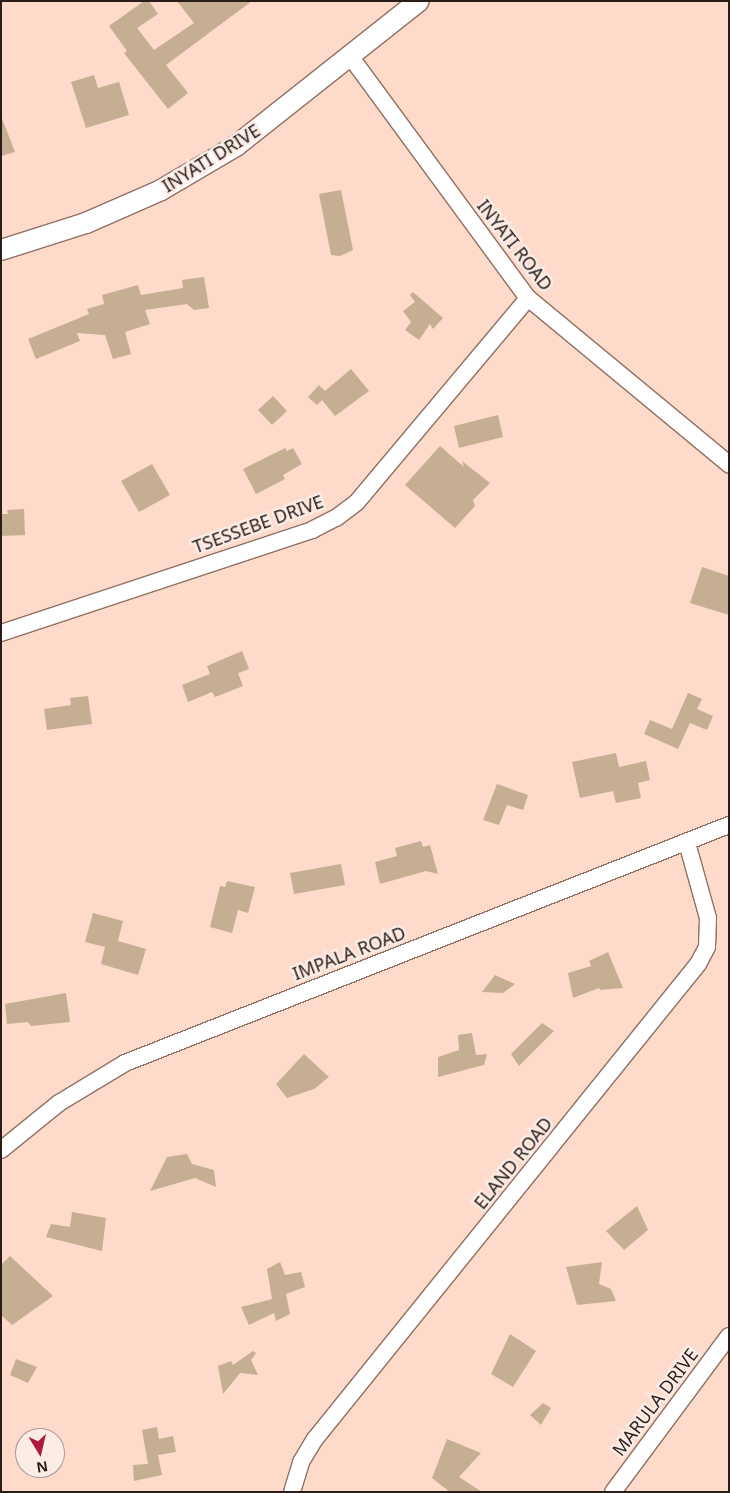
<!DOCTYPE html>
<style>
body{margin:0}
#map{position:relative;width:730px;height:1493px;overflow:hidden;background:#fedaca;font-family:"Noto Sans",sans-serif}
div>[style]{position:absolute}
.building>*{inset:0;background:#c6ae93}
.roads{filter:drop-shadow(1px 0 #907062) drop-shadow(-1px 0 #907062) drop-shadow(0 1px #907062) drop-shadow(0 -1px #907062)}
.minor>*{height:16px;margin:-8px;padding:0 8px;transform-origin:8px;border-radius:8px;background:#fff}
.tertiary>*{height:20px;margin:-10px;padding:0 10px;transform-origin:10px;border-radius:10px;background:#fff}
span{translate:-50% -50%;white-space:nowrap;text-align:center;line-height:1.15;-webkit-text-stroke:5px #fbece6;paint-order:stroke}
.street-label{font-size:18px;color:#2a1d18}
.frame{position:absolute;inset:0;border:2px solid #2a1d18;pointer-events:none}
.north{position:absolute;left:15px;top:1428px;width:50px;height:50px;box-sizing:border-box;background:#fbece6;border:1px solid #a79994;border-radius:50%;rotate:171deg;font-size:14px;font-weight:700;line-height:20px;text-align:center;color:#2a1d18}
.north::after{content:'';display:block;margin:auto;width:18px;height:22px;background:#ad193d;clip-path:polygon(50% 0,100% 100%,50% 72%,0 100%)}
</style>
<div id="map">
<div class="building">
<i style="clip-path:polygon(144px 1px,149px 1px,158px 14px,137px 28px,154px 50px,194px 23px,177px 1px,252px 1px,166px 65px,188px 93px,168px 109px,124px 53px,127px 51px,109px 26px)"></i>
<i style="clip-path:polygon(94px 75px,98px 88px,119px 82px,129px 115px,86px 128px,71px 82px)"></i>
<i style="clip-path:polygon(1px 116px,15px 152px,1px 156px)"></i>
<i style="clip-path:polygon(341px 190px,353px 250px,340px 256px,331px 255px,319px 194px)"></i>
<i style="clip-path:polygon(204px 277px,209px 308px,194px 310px,187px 304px,145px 310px,150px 324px,125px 332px,131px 354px,113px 359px,105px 335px,77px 333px,80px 341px,36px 359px,28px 339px,89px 314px,87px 309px,104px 304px,102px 295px,138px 285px,141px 295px,183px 288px,182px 280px)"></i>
<i style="clip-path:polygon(413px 292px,443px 318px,433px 329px,430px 324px,419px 340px,405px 330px,411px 322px,403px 311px,415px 302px,410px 295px)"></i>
<i style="clip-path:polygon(351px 369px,369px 391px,335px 416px,322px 400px,317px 405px,308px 397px,319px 385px,325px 391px)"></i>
<i style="clip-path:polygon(273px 396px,287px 411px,272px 425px,258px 410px)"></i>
<i style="clip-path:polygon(498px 415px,503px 437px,459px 448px,454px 426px)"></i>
<i style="clip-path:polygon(440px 446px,464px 467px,462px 461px,490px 483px,473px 500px,475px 506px,455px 528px,405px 485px)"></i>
<i style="clip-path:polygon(285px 448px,287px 451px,293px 448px,302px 464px,283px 475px,285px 479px,256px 494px,243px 469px)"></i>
<i style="clip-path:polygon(152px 464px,170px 495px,139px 512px,121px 481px)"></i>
<i style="clip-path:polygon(24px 509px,25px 535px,1px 536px,1px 514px,8px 514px,7px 510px)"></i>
<i style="clip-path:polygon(702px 567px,729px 576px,729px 615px,690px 603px)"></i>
<i style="clip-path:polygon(242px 651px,249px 669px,238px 673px,243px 686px,215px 697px,212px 692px,188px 702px,182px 685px,210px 674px,207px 666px)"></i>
<i style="clip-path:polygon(688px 693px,702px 699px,697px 709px,713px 716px,707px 730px,690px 723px,678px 749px,644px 734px,650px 720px,672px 729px)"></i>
<i style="clip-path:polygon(88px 696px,92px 724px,47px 730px,44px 709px,71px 705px,70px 698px)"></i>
<i style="clip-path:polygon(616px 753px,619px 767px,646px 761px,650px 780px,638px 783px,641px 798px,616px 803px,613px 791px,580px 798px,572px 762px)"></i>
<i style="clip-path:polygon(497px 784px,528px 795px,523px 810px,507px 805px,499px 825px,483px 820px)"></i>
<i style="clip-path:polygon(421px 841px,423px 847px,430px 845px,438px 874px,426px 871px,380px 884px,375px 862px,397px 856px,395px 848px)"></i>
<i style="clip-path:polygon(341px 864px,345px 885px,294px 894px,290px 873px)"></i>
<i style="clip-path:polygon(227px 881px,255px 887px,248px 913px,238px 910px,232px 933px,210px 927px,220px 886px,225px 887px)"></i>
<i style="clip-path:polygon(93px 913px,123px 921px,118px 941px,146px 949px,138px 975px,101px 964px,105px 947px,85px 942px)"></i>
<i style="clip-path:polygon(608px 952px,623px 988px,600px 990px,599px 988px,573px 998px,568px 973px,591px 966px,589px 961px)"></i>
<i style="clip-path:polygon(495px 975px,515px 984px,503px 993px,482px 992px)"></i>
<i style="clip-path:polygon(66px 993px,70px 1022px,31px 1026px,28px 1022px,7px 1024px,5px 1004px)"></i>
<i style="clip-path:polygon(542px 1023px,554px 1031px,519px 1066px,511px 1054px)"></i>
<i style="clip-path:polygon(472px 1033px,476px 1055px,487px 1054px,484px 1065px,438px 1077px,438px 1057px,459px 1050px,458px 1035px)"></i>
<i style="clip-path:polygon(304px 1054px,329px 1077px,314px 1089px,287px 1098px,276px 1084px)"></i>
<i style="clip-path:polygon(187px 1154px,192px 1164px,214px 1170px,216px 1187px,195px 1178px,150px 1191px,167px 1157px)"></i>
<i style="clip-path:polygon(637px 1206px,648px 1230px,624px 1250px,606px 1231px)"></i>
<i style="clip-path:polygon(72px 1212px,106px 1218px,102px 1251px,46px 1237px,51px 1224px,70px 1227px)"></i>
<i style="clip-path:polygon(10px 1256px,53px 1296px,12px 1325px,1px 1315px,1px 1265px)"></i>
<i style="clip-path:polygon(280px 1262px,285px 1275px,301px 1272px,305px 1287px,286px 1294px,290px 1314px,276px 1321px,274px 1313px,249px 1325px,241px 1307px,272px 1299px,267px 1269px)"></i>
<i style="clip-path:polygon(602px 1262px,599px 1284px,611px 1289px,616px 1301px,577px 1305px,566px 1267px)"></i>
<i style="clip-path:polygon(510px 1334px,536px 1351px,513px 1387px,491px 1374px)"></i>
<i style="clip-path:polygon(253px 1351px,256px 1353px,251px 1360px,258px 1375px,240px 1373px,223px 1394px,218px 1366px,231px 1361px,233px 1365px)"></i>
<i style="clip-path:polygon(16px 1359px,37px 1367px,28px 1383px,10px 1375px)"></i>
<i style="clip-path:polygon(543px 1403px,551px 1408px,541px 1425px,530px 1415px)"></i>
<i style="clip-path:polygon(157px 1427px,159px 1439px,173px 1436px,176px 1452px,158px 1455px,162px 1475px,134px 1481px,133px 1465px,148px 1464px,142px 1430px)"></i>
<i style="clip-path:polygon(447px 1439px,481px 1453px,459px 1477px,482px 1492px,450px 1492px,432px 1478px)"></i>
</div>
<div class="roads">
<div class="minor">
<i style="left:350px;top:56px;width:300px;rotate:53.7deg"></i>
<i style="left:528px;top:298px;width:261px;rotate:39.6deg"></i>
<i style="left:1px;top:633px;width:328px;rotate:-18.3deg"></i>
<i style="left:312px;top:530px;width:27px;rotate:-27deg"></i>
<i style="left:336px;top:518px;width:26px;rotate:-37deg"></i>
<i style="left:357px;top:502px;width:266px;rotate:-50deg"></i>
<i style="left:1px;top:1150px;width:75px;rotate:-39deg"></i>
<i style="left:59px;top:1103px;width:77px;rotate:-31.2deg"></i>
<i style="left:125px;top:1063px;width:649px;rotate:-21.51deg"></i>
<i style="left:292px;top:1492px;width:31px;rotate:-73deg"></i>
<i style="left:301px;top:1462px;width:27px;rotate:-59deg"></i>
<i style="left:315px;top:1439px;width:610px;rotate:-51.12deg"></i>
<i style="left:698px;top:964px;width:19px;rotate:-62deg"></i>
<i style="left:707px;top:947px;width:29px;rotate:-88deg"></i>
<i style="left:708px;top:918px;width:78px;rotate:-105.6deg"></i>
<i style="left:613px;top:1492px;width:194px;rotate:-53.4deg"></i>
</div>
<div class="tertiary">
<i style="left:1px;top:250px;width:89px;rotate:-17.6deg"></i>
<i style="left:86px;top:223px;width:82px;rotate:-23.7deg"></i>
<i style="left:161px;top:190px;width:87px;rotate:-30.4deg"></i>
<i style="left:236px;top:146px;width:233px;rotate:-38.4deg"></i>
</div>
</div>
<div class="street-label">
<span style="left:211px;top:158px;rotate:-32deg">INYATI DRIVE</span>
<span style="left:515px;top:245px;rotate:52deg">INYATI ROAD</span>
<span style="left:258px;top:524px;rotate:-20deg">TSESSEBE DRIVE</span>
<span style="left:349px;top:953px;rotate:-21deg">IMPALA ROAD</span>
<span style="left:513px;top:1163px;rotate:-51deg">ELAND ROAD</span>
<span style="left:655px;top:1402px;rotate:-53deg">MARULA DRIVE</span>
</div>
<div class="frame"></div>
<div class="north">N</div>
</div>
